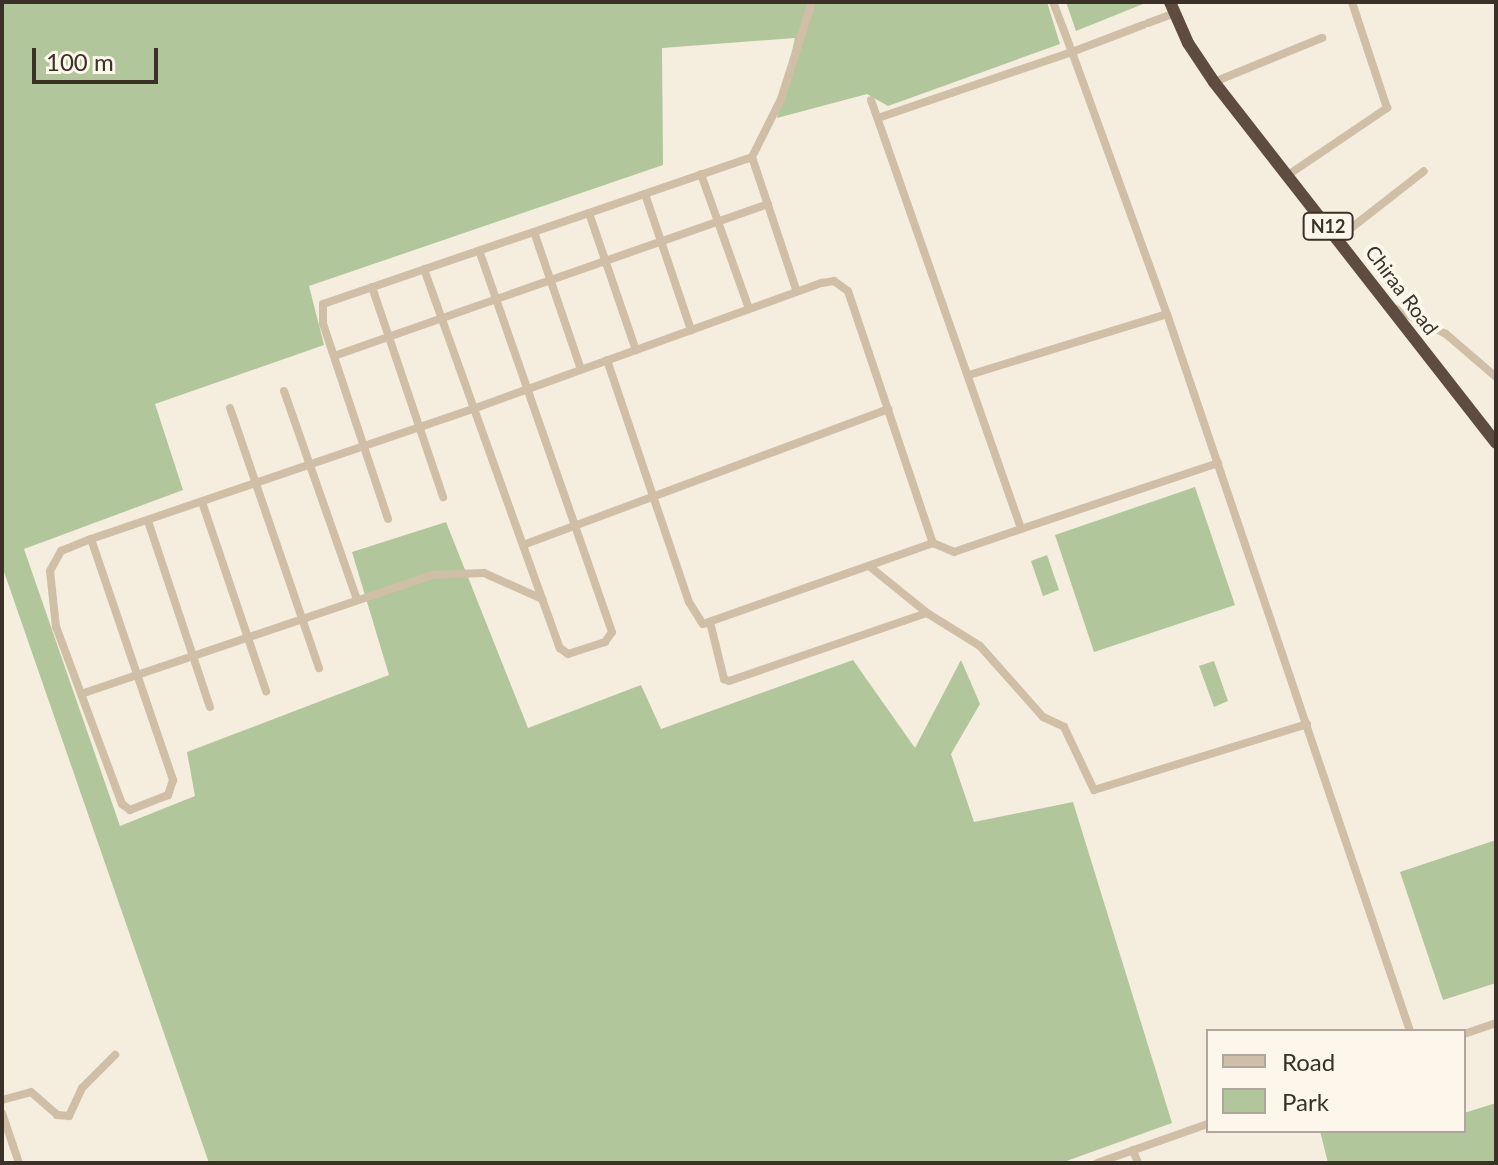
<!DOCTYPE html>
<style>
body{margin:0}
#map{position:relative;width:1498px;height:1165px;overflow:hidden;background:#f5eddd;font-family:Lato,sans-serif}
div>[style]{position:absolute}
.green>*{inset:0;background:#b2c69b}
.minor>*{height:8px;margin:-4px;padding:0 4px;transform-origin:4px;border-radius:4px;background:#cfbfa7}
.highway>*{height:12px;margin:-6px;padding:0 6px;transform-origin:6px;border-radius:6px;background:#5d4c3f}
span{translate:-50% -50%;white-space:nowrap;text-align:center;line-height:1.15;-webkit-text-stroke:8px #fcf6eb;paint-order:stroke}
.shield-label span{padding:2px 6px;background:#fcf6eb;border:2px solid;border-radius:6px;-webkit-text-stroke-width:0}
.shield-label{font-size:18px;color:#3b3128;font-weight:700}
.street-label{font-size:20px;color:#3b3128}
.frame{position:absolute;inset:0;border:4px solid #3b3128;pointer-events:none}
.legend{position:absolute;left:1206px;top:1029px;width:260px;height:104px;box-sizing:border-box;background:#fcf6eb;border:2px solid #afa79d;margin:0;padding:10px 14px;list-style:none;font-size:24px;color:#3b3128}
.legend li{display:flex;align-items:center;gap:16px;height:40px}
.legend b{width:40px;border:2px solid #afa79d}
.scale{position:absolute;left:32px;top:48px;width:126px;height:36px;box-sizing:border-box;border:4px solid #3b3128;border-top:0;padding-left:10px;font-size:24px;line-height:28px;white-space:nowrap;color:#3b3128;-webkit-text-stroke:6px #fcf6eb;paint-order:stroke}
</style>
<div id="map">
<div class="green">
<i style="clip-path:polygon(2px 2px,1047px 2px,1060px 44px,888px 106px,867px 94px,777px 118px,795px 38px,662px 48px,663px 165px,309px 286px,324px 345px,155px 404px,183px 490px,24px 549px,120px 826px,195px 796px,187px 752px,389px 675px,352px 552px,446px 522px,528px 728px,641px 685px,661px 729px,853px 660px,915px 748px,961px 660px,980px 704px,951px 754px,974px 822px,1073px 802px,1172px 1123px,1061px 1163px,209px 1163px,2px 566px)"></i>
<i style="clip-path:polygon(1066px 2px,1148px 2px,1076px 31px)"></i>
<i style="clip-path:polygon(1195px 487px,1235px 605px,1094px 652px,1055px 535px)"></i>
<i style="clip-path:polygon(1047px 555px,1059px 590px,1043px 596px,1031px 561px)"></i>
<i style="clip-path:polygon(1214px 661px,1228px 701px,1214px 707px,1199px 666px)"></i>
<i style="clip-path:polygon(1496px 840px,1496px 983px,1443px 1000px,1400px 872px)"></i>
<i style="clip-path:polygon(1496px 1103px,1496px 1163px,1328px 1163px,1320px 1131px,1464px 1131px,1464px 1113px)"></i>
</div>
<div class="minor">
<i style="left:1148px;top:23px;width:29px;rotate:-20deg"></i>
<i style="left:1143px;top:25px;width:76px;rotate:159.2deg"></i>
<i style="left:1072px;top:52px;width:279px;rotate:70.1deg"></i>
<i style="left:1167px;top:314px;width:757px;rotate:71.28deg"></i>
<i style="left:1214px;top:82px;width:117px;rotate:-22.2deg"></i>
<i style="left:871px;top:100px;width:454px;rotate:70.7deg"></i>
<i style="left:1021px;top:529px;width:208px;rotate:-18.5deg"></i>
<i style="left:878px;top:118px;width:205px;rotate:-18.8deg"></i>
<i style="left:1072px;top:52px;width:53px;rotate:-110.8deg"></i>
<i style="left:752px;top:157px;width:142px;rotate:71.6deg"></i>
<i style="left:701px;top:174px;width:143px;rotate:70.4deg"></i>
<i style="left:1288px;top:175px;width:120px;rotate:-34.1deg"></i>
<i style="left:1387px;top:108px;width:112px;rotate:-108.3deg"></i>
<i style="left:645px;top:194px;width:144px;rotate:71.3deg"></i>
<i style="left:589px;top:213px;width:145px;rotate:71.1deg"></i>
<i style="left:534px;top:232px;width:145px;rotate:71.1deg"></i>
<i style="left:1337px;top:239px;width:110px;rotate:-38deg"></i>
<i style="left:424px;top:269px;width:403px;rotate:70.3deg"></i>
<i style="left:560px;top:648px;width:10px;rotate:37deg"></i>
<i style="left:568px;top:654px;width:39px;rotate:-18deg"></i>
<i style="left:605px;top:642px;width:12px;rotate:-55deg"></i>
<i style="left:612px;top:632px;width:404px;rotate:-109.2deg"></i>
<i style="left:372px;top:287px;width:222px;rotate:71.3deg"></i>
<i style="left:1394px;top:308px;width:58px;rotate:26.6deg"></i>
<i style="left:1446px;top:334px;width:66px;rotate:40.7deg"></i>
<i style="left:334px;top:356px;width:460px;rotate:-19.3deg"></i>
<i style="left:607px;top:360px;width:256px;rotate:71.3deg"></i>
<i style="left:689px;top:602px;width:26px;rotate:58deg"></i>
<i style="left:703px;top:624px;width:244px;rotate:-19.4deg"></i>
<i style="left:969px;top:375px;width:207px;rotate:-17.1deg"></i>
<i style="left:284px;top:391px;width:220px;rotate:70.7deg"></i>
<i style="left:230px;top:408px;width:275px;rotate:71.1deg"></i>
<i style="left:202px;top:502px;width:200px;rotate:71.3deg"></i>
<i style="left:388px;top:519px;width:206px;rotate:-108.4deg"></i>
<i style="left:323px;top:324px;width:20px;rotate:-90deg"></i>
<i style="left:323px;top:304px;width:453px;rotate:-18.9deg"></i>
<i style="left:752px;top:157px;width:65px;rotate:-63.4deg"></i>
<i style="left:781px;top:99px;width:102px;rotate:-72.3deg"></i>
<i style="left:148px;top:521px;width:196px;rotate:71.6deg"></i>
<i style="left:91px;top:539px;width:255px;rotate:71.2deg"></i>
<i style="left:173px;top:780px;width:16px;rotate:108deg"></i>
<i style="left:168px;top:795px;width:41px;rotate:158.5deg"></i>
<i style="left:130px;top:810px;width:10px;rotate:-143deg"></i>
<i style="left:122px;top:804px;width:189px;rotate:-110.4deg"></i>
<i style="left:56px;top:627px;width:56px;rotate:-96.1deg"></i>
<i style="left:50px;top:571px;width:23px;rotate:-61deg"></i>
<i style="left:61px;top:551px;width:32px;rotate:-22deg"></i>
<i style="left:91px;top:539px;width:404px;rotate:-18.8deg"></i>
<i style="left:473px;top:409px;width:371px;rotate:-19.9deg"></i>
<i style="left:822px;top:283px;width:12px;rotate:-9deg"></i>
<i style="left:834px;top:281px;width:17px;rotate:36deg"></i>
<i style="left:848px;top:291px;width:266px;rotate:71.4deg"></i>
<i style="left:933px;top:543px;width:23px;rotate:23deg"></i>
<i style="left:954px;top:552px;width:71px;rotate:-18.9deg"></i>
<i style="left:523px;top:545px;width:390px;rotate:-20.4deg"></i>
<i style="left:869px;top:566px;width:75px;rotate:39deg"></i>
<i style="left:927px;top:613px;width:62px;rotate:31.9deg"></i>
<i style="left:980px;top:646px;width:95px;rotate:48.4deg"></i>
<i style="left:1043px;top:717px;width:23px;rotate:25deg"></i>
<i style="left:1064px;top:727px;width:70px;rotate:64.5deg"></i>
<i style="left:1094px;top:790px;width:223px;rotate:-17.2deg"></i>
<i style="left:710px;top:622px;width:59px;rotate:76.2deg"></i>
<i style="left:724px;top:679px;width:5px;rotate:22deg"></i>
<i style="left:729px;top:681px;width:209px;rotate:-19deg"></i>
<i style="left:81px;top:694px;width:372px;rotate:-18.7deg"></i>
<i style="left:433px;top:575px;width:51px;rotate:-2.2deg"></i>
<i style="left:484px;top:573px;width:64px;rotate:24.1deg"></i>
<i style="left:1464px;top:1034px;width:34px;rotate:-19deg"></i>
<i style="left:2px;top:1100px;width:30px;rotate:-15deg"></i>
<i style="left:31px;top:1092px;width:35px;rotate:41deg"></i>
<i style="left:57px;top:1115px;width:12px;rotate:5deg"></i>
<i style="left:69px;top:1116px;width:31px;rotate:-65deg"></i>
<i style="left:82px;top:1088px;width:47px;rotate:-45deg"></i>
<i style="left:2px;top:1113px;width:53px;rotate:71.2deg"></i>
<i style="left:1133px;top:1150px;width:14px;rotate:69deg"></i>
<i style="left:1097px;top:1163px;width:118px;rotate:-19.4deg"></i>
</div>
<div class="highway">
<i style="left:1170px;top:2px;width:45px;rotate:66.3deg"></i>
<i style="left:1188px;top:43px;width:47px;rotate:56.3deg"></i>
<i style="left:1214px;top:82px;width:458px;rotate:52deg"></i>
</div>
<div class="shield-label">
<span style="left:1328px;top:226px">N12</span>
</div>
<div class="street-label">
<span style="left:1402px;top:290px;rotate:53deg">Chiraa Road</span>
</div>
<div class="frame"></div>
<ul class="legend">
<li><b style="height:10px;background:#cfbfa7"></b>Road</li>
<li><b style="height:22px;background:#b2c69b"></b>Park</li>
</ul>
<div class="scale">100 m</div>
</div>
